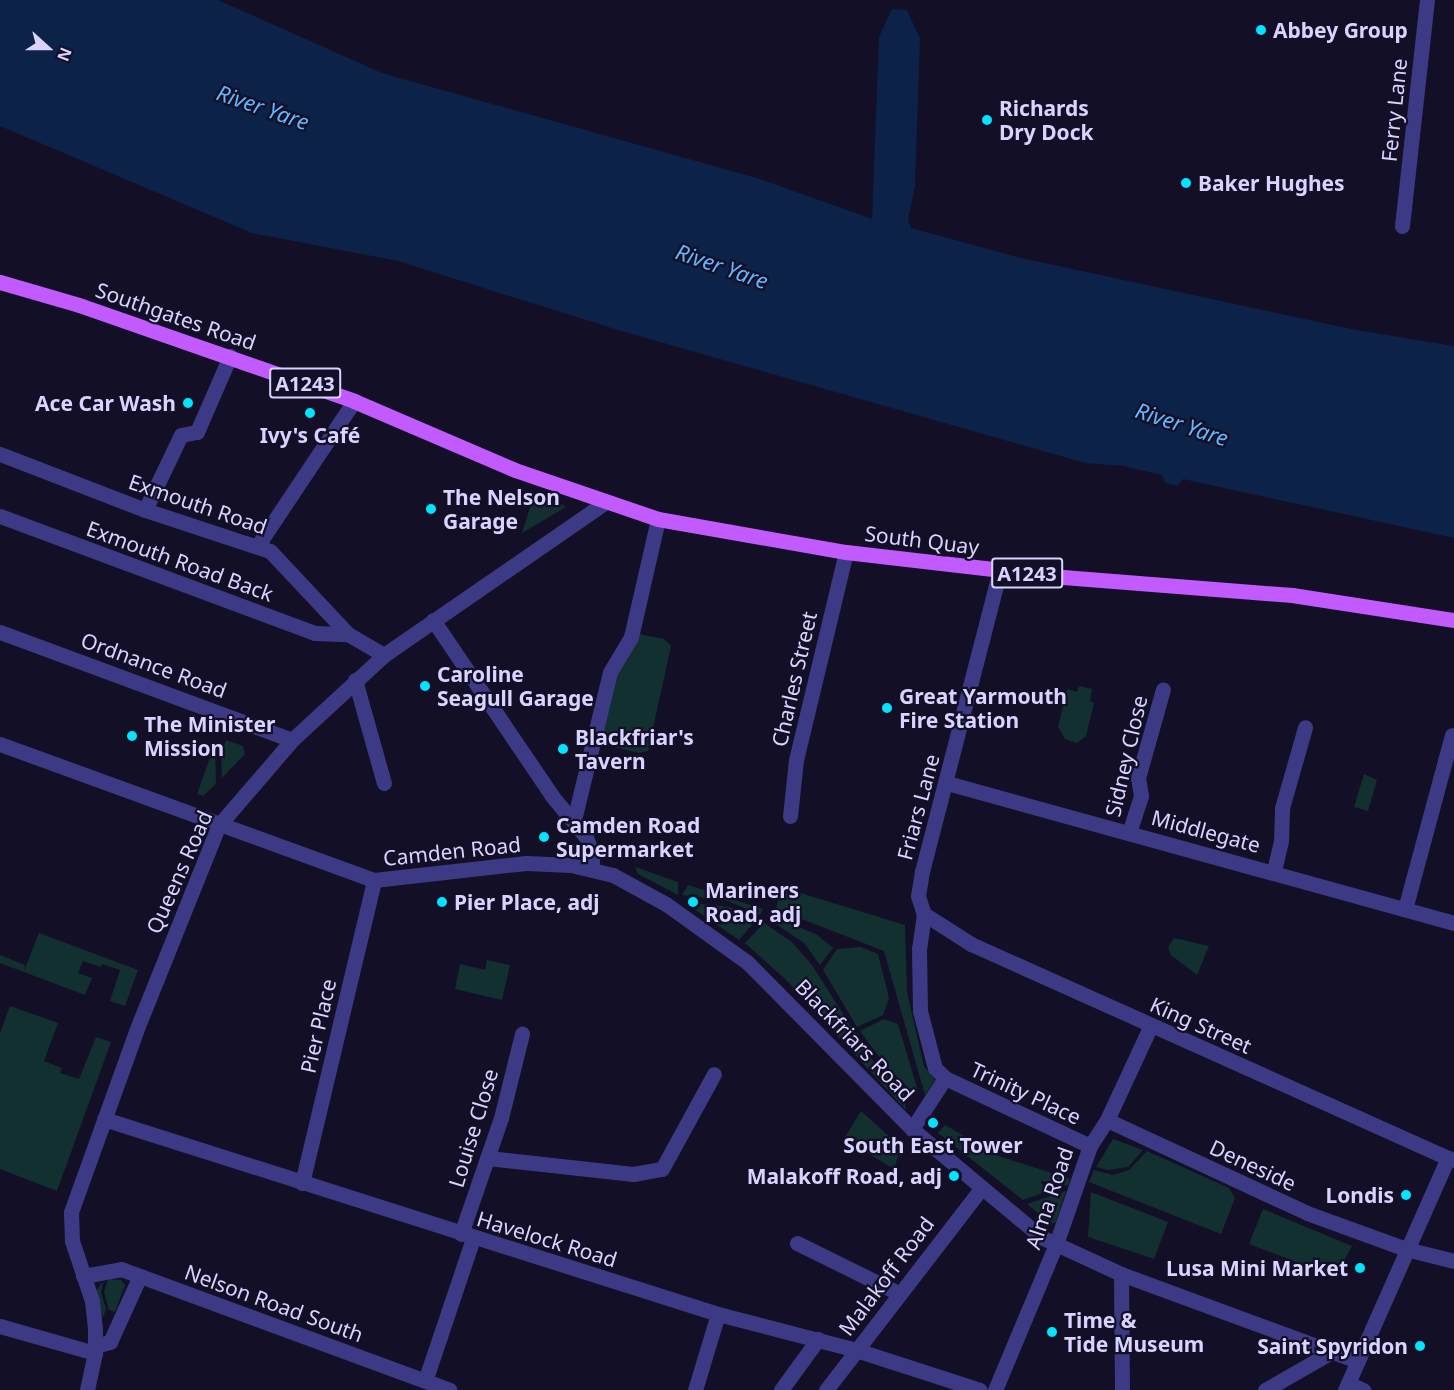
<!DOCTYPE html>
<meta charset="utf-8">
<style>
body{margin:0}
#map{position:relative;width:1454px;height:1390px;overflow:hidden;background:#130f26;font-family:"Noto Sans",sans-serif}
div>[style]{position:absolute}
.green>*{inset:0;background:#12302f}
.water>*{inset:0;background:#0c2248}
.minor>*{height:15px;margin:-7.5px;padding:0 7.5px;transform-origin:7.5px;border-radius:7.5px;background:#3d3a85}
.tertiary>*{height:15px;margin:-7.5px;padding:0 7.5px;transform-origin:7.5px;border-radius:7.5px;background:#3d3a85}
.primary>*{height:15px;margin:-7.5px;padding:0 7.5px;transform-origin:7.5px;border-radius:7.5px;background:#c25bff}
.dots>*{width:16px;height:16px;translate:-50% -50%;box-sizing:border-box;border:3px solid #130f26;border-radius:50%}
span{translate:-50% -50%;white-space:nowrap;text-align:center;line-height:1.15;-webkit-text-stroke:4.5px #130f26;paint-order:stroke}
.shield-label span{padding:2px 4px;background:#130f26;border:2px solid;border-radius:4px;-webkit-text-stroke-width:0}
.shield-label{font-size:20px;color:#d9d4ff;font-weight:700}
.poi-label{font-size:21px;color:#d9d4ff;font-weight:700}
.left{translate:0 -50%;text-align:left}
.right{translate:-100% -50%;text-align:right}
.street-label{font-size:21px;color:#d9d4ff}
.water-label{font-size:22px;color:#62b6ff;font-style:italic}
.north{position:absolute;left:18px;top:18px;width:60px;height:60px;-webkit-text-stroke:4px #130f26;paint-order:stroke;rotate:111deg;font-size:16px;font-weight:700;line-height:24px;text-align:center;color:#d9d4ff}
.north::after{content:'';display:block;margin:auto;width:21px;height:27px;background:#d9d4ff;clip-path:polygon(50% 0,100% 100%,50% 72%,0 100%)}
</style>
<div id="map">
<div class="green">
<i style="clip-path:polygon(535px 492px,566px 507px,522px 533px)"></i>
<i style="clip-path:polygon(639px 634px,664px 639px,671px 646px,648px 751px,639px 753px,598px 743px,615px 672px)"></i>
<i style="clip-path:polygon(1079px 686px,1092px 689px,1090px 701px,1094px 703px,1086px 736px,1077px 743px,1065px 739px,1058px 727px,1067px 689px,1077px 692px)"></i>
<i style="clip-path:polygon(226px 740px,243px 746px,245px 754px,222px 778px,221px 753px)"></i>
<i style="clip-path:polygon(215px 744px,216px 784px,203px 796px,197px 794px)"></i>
<i style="clip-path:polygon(1364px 774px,1377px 780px,1368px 811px,1354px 807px)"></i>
<i style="clip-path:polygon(635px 867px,678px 882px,678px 895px,638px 874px)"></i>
<i style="clip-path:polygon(688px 885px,763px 909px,760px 915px,728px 901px,682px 895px)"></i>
<i style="clip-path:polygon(781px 887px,905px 925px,907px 992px,924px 1066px,935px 1080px,925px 1095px,884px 951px,776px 909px)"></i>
<i style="clip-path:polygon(684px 902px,729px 907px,757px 919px,739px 940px)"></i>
<i style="clip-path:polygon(770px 916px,816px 934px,833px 948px,820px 965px,804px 943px,768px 919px)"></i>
<i style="clip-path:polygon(764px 923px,792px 942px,812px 965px,875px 1064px,904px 1093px,906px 1110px,786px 980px,745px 943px)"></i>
<i style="clip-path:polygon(39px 933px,138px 970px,125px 1006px,110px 1001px,120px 970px,102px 964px,101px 967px,83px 961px,78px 973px,92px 978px,85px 995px,0 963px,0 955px,25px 965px,24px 971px)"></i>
<i style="clip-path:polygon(1174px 938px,1209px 946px,1197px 975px,1171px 955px,1168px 947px)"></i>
<i style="clip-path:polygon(861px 947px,878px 954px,889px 998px,883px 1015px,857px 1027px,823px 970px,837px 949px)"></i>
<i style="clip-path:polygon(487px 960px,510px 965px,502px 1000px,455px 989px,460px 964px,485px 970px)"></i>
<i style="clip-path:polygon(10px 1006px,58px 1023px,44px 1061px,62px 1068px,60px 1073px,79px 1079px,96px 1037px,111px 1042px,57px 1191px,0 1169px,0 1033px)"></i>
<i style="clip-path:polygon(884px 1019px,898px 1024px,918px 1091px,915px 1094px,885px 1065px,860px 1031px)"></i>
<i style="clip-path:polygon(861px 1111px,901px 1147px,894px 1169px,844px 1139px)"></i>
<i style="clip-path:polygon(945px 1125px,999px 1156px,1070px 1179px,1068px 1186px,1041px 1181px,1046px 1192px,1023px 1200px,938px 1133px)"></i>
<i style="clip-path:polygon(1113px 1139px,1143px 1150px,1128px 1167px,1108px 1170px,1096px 1167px)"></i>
<i style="clip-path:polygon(1147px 1151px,1229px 1188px,1235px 1198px,1221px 1234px,1089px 1182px,1094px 1170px,1113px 1175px,1129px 1170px)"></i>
<i style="clip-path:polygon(1066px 1191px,1056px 1222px,1051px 1224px,1027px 1204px)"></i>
<i style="clip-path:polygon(1091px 1192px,1168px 1222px,1154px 1259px,1088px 1237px)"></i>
<i style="clip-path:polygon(1263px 1209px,1352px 1246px,1340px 1268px,1332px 1265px,1328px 1274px,1249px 1244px)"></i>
<i style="clip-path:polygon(108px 1279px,121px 1280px,125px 1285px,115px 1312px,109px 1310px,104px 1292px)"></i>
<i style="clip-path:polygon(103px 1281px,101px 1293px,106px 1309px,103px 1318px,96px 1291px)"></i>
</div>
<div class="water">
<i style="clip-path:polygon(0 0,218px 0,382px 73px,760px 179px,872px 219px,879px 37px,892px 9px,907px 10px,920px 39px,915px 185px,908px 220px,911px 228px,1017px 257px,1356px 330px,1454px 346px,1454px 538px,1183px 479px,1178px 486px,1165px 483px,1162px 475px,1123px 466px,1085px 463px,618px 330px,398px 261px,252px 233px,0 126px)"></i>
</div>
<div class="minor">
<i style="left:1402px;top:226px;width:227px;rotate:-83.7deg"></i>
<i style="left:0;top:454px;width:155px;rotate:21.1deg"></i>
<i style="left:145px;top:510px;width:132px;rotate:18.2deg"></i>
<i style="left:270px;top:551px;width:114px;rotate:46.8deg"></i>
<i style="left:348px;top:634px;width:42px;rotate:30.3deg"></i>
<i style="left:145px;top:510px;width:83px;rotate:-64.4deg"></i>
<i style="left:181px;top:435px;width:16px;rotate:-11deg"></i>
<i style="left:197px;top:432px;width:83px;rotate:-66.5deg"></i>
<i style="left:0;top:516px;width:335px;rotate:20.4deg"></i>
<i style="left:314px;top:633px;width:34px;rotate:2deg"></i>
<i style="left:258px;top:545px;width:173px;rotate:-56.3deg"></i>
<i style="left:1000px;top:570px;width:311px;rotate:104.5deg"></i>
<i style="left:922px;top:871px;width:25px;rotate:99deg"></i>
<i style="left:918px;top:896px;width:19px;rotate:72deg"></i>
<i style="left:924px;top:914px;width:56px;rotate:32.6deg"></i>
<i style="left:971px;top:944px;width:523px;rotate:24.16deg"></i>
<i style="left:433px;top:620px;width:212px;rotate:55.9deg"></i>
<i style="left:552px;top:796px;width:53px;rotate:50.3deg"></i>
<i style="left:586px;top:837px;width:18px;rotate:71deg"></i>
<i style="left:592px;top:854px;width:14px;rotate:90deg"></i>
<i style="left:0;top:632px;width:311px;rotate:20.3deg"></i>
<i style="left:355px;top:680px;width:107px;rotate:74.3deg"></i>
<i style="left:947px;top:783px;width:526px;rotate:15.44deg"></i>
<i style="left:790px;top:816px;width:56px;rotate:-83.9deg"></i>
<i style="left:796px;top:760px;width:214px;rotate:-76.5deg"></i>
<i style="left:574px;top:820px;width:152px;rotate:-76.3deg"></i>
<i style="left:610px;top:672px;width:41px;rotate:-59deg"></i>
<i style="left:631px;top:637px;width:121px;rotate:-77.1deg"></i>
<i style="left:1129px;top:833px;width:39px;rotate:-72deg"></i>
<i style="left:1141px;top:796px;width:18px;rotate:-99deg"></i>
<i style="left:1138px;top:778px;width:92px;rotate:-74.3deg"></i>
<i style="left:1274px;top:871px;width:31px;rotate:-77deg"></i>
<i style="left:1281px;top:841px;width:33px;rotate:-88deg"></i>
<i style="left:1282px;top:808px;width:84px;rotate:-74.1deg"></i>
<i style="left:1405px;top:909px;width:180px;rotate:-74.9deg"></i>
<i style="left:924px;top:914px;width:34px;rotate:98deg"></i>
<i style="left:919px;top:948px;width:63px;rotate:89.1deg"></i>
<i style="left:920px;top:1011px;width:59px;rotate:75.3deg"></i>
<i style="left:935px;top:1068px;width:14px;rotate:45deg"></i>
<i style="left:945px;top:1078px;width:160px;rotate:25.1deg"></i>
<i style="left:104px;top:1119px;width:644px;rotate:17.62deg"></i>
<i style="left:718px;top:1314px;width:143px;rotate:14.6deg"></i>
<i style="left:856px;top:1350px;width:130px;rotate:17.9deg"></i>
<i style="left:1107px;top:1120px;width:221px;rotate:24.9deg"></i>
<i style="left:1307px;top:1213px;width:105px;rotate:20deg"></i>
<i style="left:912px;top:1129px;width:61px;rotate:-57.1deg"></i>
<i style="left:488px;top:1158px;width:146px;rotate:6.3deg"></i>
<i style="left:633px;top:1174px;width:29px;rotate:-10deg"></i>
<i style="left:662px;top:1169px;width:108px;rotate:-61.3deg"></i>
<i style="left:302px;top:1183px;width:311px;rotate:-76.6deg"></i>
<i style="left:461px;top:1234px;width:123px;rotate:-71deg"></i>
<i style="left:501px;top:1118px;width:87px;rotate:-76deg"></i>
<i style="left:797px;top:1243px;width:113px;rotate:26.3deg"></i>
<i style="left:1121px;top:1274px;width:116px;rotate:89.5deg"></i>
<i style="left:0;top:1326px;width:99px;rotate:15.9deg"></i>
<i style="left:95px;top:1346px;width:16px;rotate:-15deg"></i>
<i style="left:110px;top:1342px;width:72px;rotate:-65.6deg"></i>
<i style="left:425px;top:1381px;width:151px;rotate:-71.4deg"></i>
<i style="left:1348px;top:1383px;width:17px;rotate:25deg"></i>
<i style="left:695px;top:1390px;width:79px;rotate:-73.2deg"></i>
<i style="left:781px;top:1390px;width:63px;rotate:-54deg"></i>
<i style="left:826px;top:1390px;width:254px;rotate:-52.4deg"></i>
<i style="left:995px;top:1390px;width:158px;rotate:-67.3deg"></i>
<i style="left:1056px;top:1244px;width:104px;rotate:-70.9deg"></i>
<i style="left:1090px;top:1146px;width:31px;rotate:-57deg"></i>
<i style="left:1107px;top:1120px;width:105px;rotate:-65.1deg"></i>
<i style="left:1265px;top:1390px;width:78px;rotate:-29.8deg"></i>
</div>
<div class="tertiary">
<i style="left:0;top:744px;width:398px;rotate:20deg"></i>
<i style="left:374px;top:880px;width:153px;rotate:-6.4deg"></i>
<i style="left:526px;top:863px;width:45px;rotate:2.5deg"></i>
<i style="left:571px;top:865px;width:43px;rotate:13.4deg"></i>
<i style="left:613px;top:875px;width:60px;rotate:28.7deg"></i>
<i style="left:666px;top:904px;width:101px;rotate:35.7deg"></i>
<i style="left:748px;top:963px;width:233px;rotate:45.3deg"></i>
<i style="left:912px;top:1129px;width:168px;rotate:39.9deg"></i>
<i style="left:1041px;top:1237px;width:88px;rotate:24.8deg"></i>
<i style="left:1121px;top:1274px;width:252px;rotate:20.2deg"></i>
<i style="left:1406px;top:1249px;width:49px;rotate:14deg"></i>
<i style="left:83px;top:1276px;width:39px;rotate:-10deg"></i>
<i style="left:121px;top:1269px;width:350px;rotate:20.2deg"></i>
<i style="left:87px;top:1390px;width:38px;rotate:-78deg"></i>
<i style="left:95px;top:1353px;width:24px;rotate:-90deg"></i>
<i style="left:95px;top:1329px;width:28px;rotate:-96deg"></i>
<i style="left:92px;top:1301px;width:63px;rotate:-108.4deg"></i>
<i style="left:72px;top:1241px;width:29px;rotate:-92deg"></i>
<i style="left:71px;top:1212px;width:192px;rotate:-70.2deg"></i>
<i style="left:136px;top:1031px;width:222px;rotate:-68.1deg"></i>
<i style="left:219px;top:825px;width:112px;rotate:-49.3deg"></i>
<i style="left:292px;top:740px;width:125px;rotate:-42.7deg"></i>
<i style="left:384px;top:655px;width:267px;rotate:-34.6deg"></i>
<i style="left:1345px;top:1390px;width:254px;rotate:-66.1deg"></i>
<i style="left:1448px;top:1158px;width:6px;rotate:18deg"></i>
</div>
<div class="primary">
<i style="left:0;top:282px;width:82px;rotate:16.2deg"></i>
<i style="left:79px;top:305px;width:291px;rotate:19.2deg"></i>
<i style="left:354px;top:401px;width:175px;rotate:23.2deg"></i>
<i style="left:515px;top:470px;width:151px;rotate:18.9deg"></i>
<i style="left:658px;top:519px;width:191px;rotate:10deg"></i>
<i style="left:846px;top:552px;width:218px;rotate:6.6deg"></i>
<i style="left:1063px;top:577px;width:230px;rotate:4.5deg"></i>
<i style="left:1292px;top:595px;width:164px;rotate:8.8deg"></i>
</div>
<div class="dots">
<i style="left:1261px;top:30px;background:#00e5ff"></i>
<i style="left:987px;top:120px;background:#00e5ff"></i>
<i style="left:1186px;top:183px;background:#00e5ff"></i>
<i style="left:188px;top:403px;background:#00e5ff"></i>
<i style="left:310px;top:413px;background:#00e5ff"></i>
<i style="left:431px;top:509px;background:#00e5ff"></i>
<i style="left:425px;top:686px;background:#00e5ff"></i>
<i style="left:887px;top:708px;background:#00e5ff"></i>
<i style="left:132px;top:736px;background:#00e5ff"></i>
<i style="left:563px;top:749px;background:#00e5ff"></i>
<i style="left:544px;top:837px;background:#00e5ff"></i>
<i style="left:442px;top:902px;background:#00e5ff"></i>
<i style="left:693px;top:902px;background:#00e5ff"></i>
<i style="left:933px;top:1123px;background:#00e5ff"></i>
<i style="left:954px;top:1176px;background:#00e5ff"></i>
<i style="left:1406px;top:1195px;background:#00e5ff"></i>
<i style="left:1360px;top:1268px;background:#00e5ff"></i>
<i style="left:1052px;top:1332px;background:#00e5ff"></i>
<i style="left:1420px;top:1346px;background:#00e5ff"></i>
</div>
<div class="shield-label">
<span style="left:305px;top:383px">A1243</span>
<span style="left:1027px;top:573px">A1243</span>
</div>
<div class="poi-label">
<span class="left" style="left:1273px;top:30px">Abbey Group</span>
<span class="left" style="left:999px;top:120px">Richards<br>Dry Dock</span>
<span class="left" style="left:1198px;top:183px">Baker Hughes</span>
<span class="right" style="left:176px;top:403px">Ace Car Wash</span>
<span style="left:310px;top:435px">Ivy's Café</span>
<span class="left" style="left:443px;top:509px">The Nelson<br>Garage</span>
<span class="left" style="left:437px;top:686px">Caroline<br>Seagull Garage</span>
<span class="left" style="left:899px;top:708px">Great Yarmouth<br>Fire Station</span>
<span class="left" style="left:144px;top:736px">The Minister<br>Mission</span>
<span class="left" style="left:575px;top:749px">Blackfriar's<br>Tavern</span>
<span class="left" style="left:556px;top:837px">Camden Road<br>Supermarket</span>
<span class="left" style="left:705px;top:902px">Mariners<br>Road, adj</span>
<span class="left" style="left:454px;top:902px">Pier Place, adj</span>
<span style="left:933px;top:1145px">South East Tower</span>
<span class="right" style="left:942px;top:1176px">Malakoff Road, adj</span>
<span class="right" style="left:1394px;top:1195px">Londis</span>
<span class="right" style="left:1348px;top:1268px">Lusa Mini Market</span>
<span class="left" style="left:1064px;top:1332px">Time &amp;<br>Tide Museum</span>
<span class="right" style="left:1408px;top:1346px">Saint Spyridon</span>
</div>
<div class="street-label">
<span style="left:1394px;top:110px;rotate:-84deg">Ferry Lane</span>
<span style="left:176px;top:316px;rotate:19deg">Southgates Road</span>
<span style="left:198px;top:504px;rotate:19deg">Exmouth Road</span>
<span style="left:922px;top:540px;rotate:7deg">South Quay</span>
<span style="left:180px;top:561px;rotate:20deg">Exmouth Road Back</span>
<span style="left:154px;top:665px;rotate:20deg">Ordnance Road</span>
<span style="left:794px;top:679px;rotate:-77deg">Charles Street</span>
<span style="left:1126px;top:756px;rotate:-77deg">Sidney Close</span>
<span style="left:918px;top:807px;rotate:-75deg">Friars Lane</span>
<span style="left:1206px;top:831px;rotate:15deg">Middlegate</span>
<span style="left:452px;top:851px;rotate:-6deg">Camden Road</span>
<span style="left:179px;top:872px;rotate:-66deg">Queens Road</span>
<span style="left:1201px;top:1025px;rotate:24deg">King Street</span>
<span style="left:318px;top:1026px;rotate:-77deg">Pier Place</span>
<span style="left:855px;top:1040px;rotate:46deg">Blackfriars Road</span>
<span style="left:1026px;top:1093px;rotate:25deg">Trinity Place</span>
<span style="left:473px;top:1128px;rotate:-73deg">Louise Close</span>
<span style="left:1253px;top:1165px;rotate:25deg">Deneside</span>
<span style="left:1049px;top:1198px;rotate:-71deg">Alma Road</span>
<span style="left:547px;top:1239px;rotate:17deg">Havelock Road</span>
<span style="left:886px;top:1276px;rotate:-53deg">Malakoff Road</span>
<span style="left:274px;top:1303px;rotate:20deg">Nelson Road South</span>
</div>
<div class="water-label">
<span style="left:263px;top:107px;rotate:19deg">River Yare</span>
<span style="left:722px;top:266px;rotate:19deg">River Yare</span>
<span style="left:1182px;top:424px;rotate:18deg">River Yare</span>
</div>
<div class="north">N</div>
</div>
